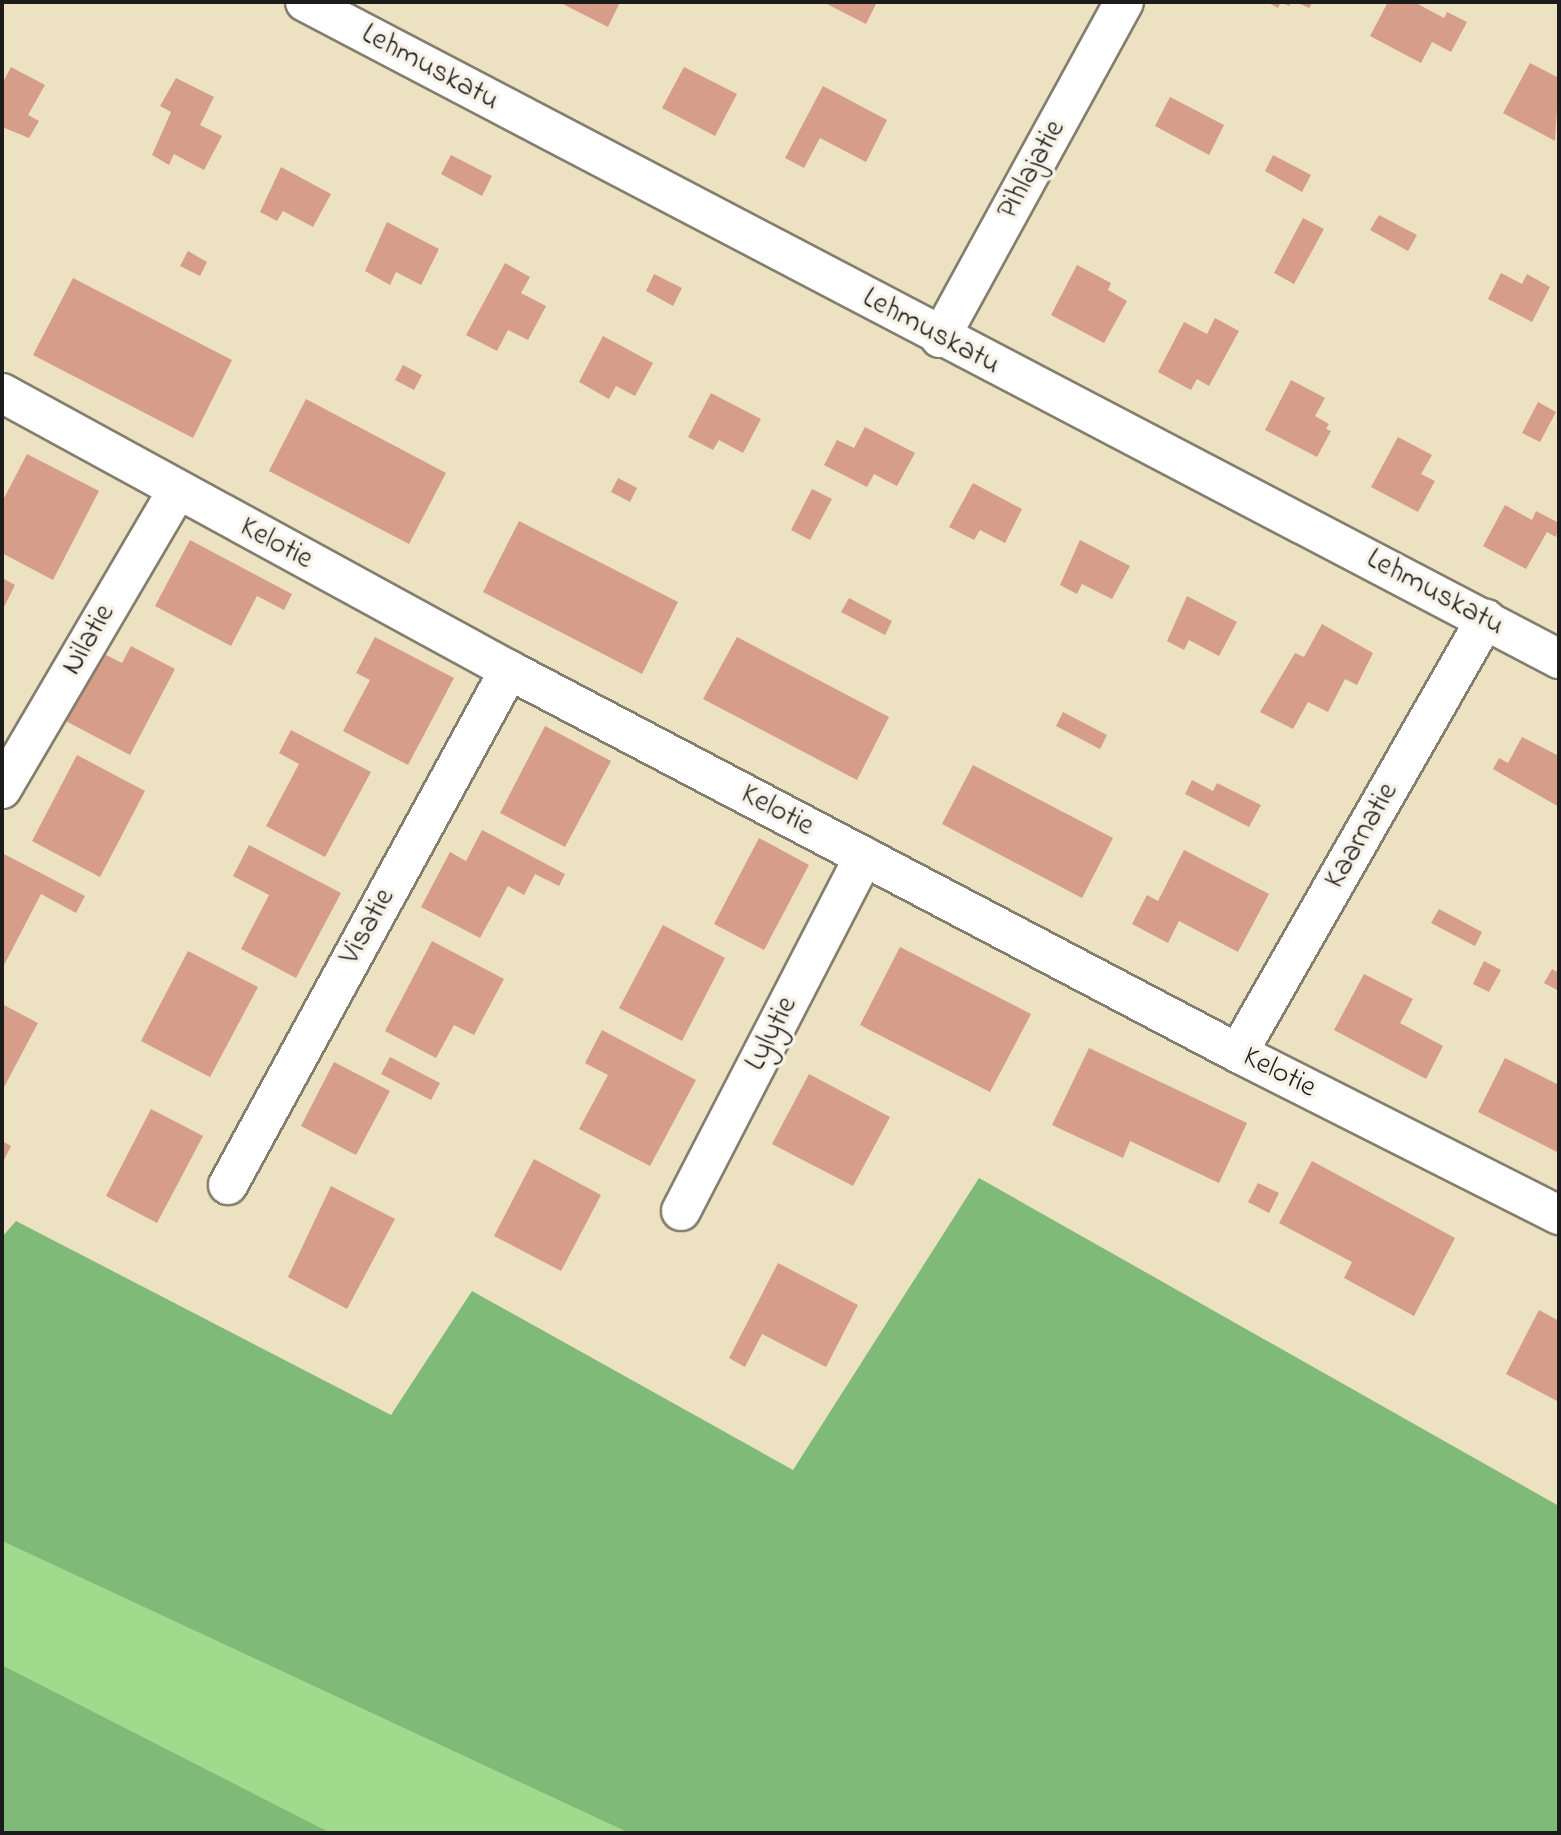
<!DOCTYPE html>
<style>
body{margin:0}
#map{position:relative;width:1561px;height:1835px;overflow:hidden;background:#ece1c1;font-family:"Indie Flower",sans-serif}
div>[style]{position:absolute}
.green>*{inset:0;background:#9fda8d}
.forest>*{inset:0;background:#7fba78}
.building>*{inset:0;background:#d69e89}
.roads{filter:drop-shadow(2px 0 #847e6e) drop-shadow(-2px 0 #847e6e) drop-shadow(0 2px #847e6e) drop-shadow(0 -2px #847e6e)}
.minor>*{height:38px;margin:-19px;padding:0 19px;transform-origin:19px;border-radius:19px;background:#fff}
span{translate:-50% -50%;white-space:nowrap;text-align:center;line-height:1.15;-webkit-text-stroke:7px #f7f3e8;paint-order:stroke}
.street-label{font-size:30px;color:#1c1c1c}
.frame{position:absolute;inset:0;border:4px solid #1c1c1c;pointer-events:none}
</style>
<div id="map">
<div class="green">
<i style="clip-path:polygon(2px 1541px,629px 1833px,331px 1833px,2px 1665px)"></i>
</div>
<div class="forest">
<i style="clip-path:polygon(979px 1178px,1559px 1506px,1559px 1833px,629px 1833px,2px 1541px,2px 1237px,16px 1221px,391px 1415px,472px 1291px,793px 1470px)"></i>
<i style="clip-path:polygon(2px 1665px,331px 1833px,2px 1833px)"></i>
</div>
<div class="building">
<i style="clip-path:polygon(559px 2px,620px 2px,608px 27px)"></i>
<i style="clip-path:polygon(823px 2px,877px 2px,866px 24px)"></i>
<i style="clip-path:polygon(1267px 2px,1291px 2px,1289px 6px,1281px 2px,1278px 8px)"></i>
<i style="clip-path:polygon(1296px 2px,1313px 2px,1309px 8px)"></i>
<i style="clip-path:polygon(1388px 2px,1414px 2px,1444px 18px,1447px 12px,1467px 22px,1451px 52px,1432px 42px,1421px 63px,1370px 36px)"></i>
<i style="clip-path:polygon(1530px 63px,1559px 78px,1555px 141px,1503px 113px)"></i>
<i style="clip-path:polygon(11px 67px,45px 85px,28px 115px,39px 121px,29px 138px,2px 127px,2px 84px)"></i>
<i style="clip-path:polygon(684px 67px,737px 94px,715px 136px,662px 108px)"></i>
<i style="clip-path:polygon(176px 78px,214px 97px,200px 125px,222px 136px,204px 170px,174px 154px,169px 165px,152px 155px,171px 112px,160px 106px)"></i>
<i style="clip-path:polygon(823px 86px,887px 120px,866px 162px,820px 138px,804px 168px,785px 158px)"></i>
<i style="clip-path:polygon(1170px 97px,1224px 125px,1209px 155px,1155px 126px)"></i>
<i style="clip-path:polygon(451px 155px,492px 176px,482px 196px,441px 174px)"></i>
<i style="clip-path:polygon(1273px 155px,1311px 175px,1302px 192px,1265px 171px)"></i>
<i style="clip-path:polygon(281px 167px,331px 194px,313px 227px,283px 211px,277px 221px,260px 212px)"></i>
<i style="clip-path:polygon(1379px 215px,1417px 235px,1408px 251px,1370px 230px)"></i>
<i style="clip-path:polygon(1303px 218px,1324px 229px,1294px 284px,1274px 273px)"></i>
<i style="clip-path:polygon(387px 222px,439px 249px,421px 285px,396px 272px,390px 285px,365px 271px)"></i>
<i style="clip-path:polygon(188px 251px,207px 262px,200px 276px,180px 266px)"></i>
<i style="clip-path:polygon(505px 263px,530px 277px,521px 293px,546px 306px,528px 340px,508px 330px,497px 351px,466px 335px)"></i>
<i style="clip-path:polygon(1077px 265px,1111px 283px,1108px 290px,1127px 301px,1104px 343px,1051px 315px)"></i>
<i style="clip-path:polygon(1501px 273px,1522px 284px,1527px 274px,1550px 287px,1532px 322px,1488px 299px)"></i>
<i style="clip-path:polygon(654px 274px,682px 288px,673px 306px,646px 291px)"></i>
<i style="clip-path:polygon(73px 278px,232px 360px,193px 438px,33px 355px)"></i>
<i style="clip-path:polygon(1215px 318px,1239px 331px,1209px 386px,1197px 379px,1191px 390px,1158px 372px,1184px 322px,1207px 334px)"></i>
<i style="clip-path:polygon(603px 336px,653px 363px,635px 396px,616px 386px,609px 399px,579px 382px)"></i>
<i style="clip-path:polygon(403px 365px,422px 375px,414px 390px,395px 380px)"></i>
<i style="clip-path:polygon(1291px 380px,1325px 398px,1315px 416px,1329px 424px,1326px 429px,1331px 431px,1317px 457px,1265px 430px)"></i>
<i style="clip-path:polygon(711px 393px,761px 419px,743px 453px,719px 440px,713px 450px,688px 437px)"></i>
<i style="clip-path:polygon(306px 399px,446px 473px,409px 544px,269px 471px)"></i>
<i style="clip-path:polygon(1538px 402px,1556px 412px,1540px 442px,1522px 433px)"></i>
<i style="clip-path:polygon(865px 427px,915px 453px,897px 486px,874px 474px,867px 487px,824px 465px,837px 440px,854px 448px)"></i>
<i style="clip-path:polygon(1398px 437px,1432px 455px,1421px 474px,1435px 481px,1418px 512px,1371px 487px)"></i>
<i style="clip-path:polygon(27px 454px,99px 491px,53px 580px,2px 553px,2px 502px)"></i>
<i style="clip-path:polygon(618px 478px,637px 488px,630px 502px,611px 492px)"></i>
<i style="clip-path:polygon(973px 483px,1022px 509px,1005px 543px,980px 530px,974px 540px,949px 527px)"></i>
<i style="clip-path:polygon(812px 489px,832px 499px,810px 540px,791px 530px)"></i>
<i style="clip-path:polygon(1505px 505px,1532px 520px,1536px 511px,1559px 523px,1556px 537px,1547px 532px,1526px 569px,1483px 546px)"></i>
<i style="clip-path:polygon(519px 521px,678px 602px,642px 674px,483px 592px)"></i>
<i style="clip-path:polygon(190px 540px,292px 594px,284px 610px,257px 596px,231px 646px,155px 606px)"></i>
<i style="clip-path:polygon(1080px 540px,1130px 566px,1112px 599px,1082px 584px,1077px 594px,1060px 585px)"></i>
<i style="clip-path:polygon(2px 578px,15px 585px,2px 611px)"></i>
<i style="clip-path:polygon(1187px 596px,1237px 622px,1219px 656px,1189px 640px,1184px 650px,1167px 641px)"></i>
<i style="clip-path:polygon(849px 598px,892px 621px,885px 635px,841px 612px)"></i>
<i style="clip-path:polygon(1322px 624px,1373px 653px,1357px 685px,1345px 679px,1328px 712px,1308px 702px,1293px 729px,1260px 712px,1295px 653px,1304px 657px)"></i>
<i style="clip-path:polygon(375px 637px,454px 678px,408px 765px,343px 731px,370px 680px,356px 673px)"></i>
<i style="clip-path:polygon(737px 637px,889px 717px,857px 780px,703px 699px)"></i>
<i style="clip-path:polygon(131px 646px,175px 669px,130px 755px,62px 719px,98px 651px,122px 663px)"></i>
<i style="clip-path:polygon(1063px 712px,1107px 735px,1100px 749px,1056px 726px)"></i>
<i style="clip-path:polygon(545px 726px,611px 761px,565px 847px,500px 813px)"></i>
<i style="clip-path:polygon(291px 730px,371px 772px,325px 857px,266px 826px,299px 764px,279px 753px)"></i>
<i style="clip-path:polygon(1522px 737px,1559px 756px,1559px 807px,1493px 769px,1499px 758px,1508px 763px)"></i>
<i style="clip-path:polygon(77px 755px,145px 791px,100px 877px,32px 841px)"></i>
<i style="clip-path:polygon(973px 765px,1113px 838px,1082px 898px,942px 824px)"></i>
<i style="clip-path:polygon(1192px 780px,1213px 791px,1217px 783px,1261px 805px,1249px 827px,1185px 794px)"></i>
<i style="clip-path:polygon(482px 830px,565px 874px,559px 886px,535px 874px,524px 895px,508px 886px,480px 938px,421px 907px,450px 852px,466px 861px)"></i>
<i style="clip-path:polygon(759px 838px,809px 865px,764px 950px,714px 924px)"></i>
<i style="clip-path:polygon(249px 845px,341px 893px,296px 978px,241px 949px,269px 895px,233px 876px)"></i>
<i style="clip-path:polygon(1184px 850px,1269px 894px,1238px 952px,1179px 921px,1168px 943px,1132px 924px,1147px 895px,1158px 901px)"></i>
<i style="clip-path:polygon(2px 853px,85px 896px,76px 913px,41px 894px,4px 965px)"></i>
<i style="clip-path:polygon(1439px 909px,1482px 932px,1475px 946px,1431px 923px)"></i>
<i style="clip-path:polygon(663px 925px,725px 958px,682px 1041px,619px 1008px)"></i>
<i style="clip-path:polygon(432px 941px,504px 979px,474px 1035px,454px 1025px,436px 1058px,385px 1031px)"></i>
<i style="clip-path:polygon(900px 947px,1031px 1014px,990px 1092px,860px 1025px)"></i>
<i style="clip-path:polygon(188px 951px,258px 987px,210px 1077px,141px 1041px)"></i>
<i style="clip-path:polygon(1484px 961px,1501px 970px,1489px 992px,1473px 984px)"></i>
<i style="clip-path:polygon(1552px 969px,1559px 973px,1559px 991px,1544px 983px)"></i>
<i style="clip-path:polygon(1364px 974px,1413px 999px,1400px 1023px,1443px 1046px,1426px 1079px,1334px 1030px)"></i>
<i style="clip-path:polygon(2px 1004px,38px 1023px,2px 1091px)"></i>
<i style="clip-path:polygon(602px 1030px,696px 1080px,650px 1166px,579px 1129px,608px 1075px,585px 1063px)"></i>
<i style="clip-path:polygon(1089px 1048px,1247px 1123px,1219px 1183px,1130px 1141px,1123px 1158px,1052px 1125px)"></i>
<i style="clip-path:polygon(390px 1057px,440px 1083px,431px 1100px,381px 1074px)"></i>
<i style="clip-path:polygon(1505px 1058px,1559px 1085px,1559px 1153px,1478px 1112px)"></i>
<i style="clip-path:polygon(334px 1062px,390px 1091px,356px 1155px,301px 1126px)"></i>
<i style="clip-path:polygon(809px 1074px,890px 1117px,853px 1186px,772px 1144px)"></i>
<i style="clip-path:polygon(151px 1109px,203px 1136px,157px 1223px,106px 1196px)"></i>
<i style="clip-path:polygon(2px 1141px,11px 1146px,2px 1164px)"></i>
<i style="clip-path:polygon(534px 1159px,601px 1195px,561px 1271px,494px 1236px)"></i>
<i style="clip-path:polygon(1312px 1161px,1455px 1238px,1414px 1316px,1344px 1278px,1352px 1262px,1279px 1223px)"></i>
<i style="clip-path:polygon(1258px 1183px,1279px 1193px,1269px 1213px,1248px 1202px)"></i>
<i style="clip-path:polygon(331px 1186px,395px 1219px,347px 1309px,288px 1277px)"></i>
<i style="clip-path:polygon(778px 1263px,858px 1305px,826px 1367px,762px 1334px,745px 1367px,729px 1358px)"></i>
<i style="clip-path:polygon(1539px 1310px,1559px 1321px,1559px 1402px,1506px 1374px)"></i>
</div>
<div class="roads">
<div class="minor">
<i style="left:305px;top:2px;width:1416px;rotate:27.65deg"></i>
<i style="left:940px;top:338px;width:383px;rotate:-61.3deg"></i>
<i style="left:2px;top:393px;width:578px;rotate:28.65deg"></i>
<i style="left:509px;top:670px;width:823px;rotate:27.72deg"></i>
<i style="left:1238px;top:1053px;width:360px;rotate:26.8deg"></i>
<i style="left:2px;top:789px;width:346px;rotate:-59.6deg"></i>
<i style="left:1238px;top:1053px;width:500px;rotate:-60.3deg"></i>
<i style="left:228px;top:1185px;width:587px;rotate:-61.38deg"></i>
<i style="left:681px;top:1211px;width:399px;rotate:-62.7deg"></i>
</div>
</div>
<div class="street-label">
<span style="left:430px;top:68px;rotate:28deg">Lehmuskatu</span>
<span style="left:1032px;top:170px;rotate:-61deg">Pihlajatie</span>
<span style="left:931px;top:332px;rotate:28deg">Lehmuskatu</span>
<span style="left:276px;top:544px;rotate:28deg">Kelotie</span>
<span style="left:1435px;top:593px;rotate:28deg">Lehmuskatu</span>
<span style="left:89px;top:640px;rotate:-60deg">Nilatie</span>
<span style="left:777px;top:811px;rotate:28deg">Kelotie</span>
<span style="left:1362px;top:836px;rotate:-60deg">Kaarnatie</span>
<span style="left:368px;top:927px;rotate:-61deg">Visatie</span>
<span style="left:772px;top:1034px;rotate:-63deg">Lylytie</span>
<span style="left:1279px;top:1073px;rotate:27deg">Kelotie</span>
</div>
<div class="frame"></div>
</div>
